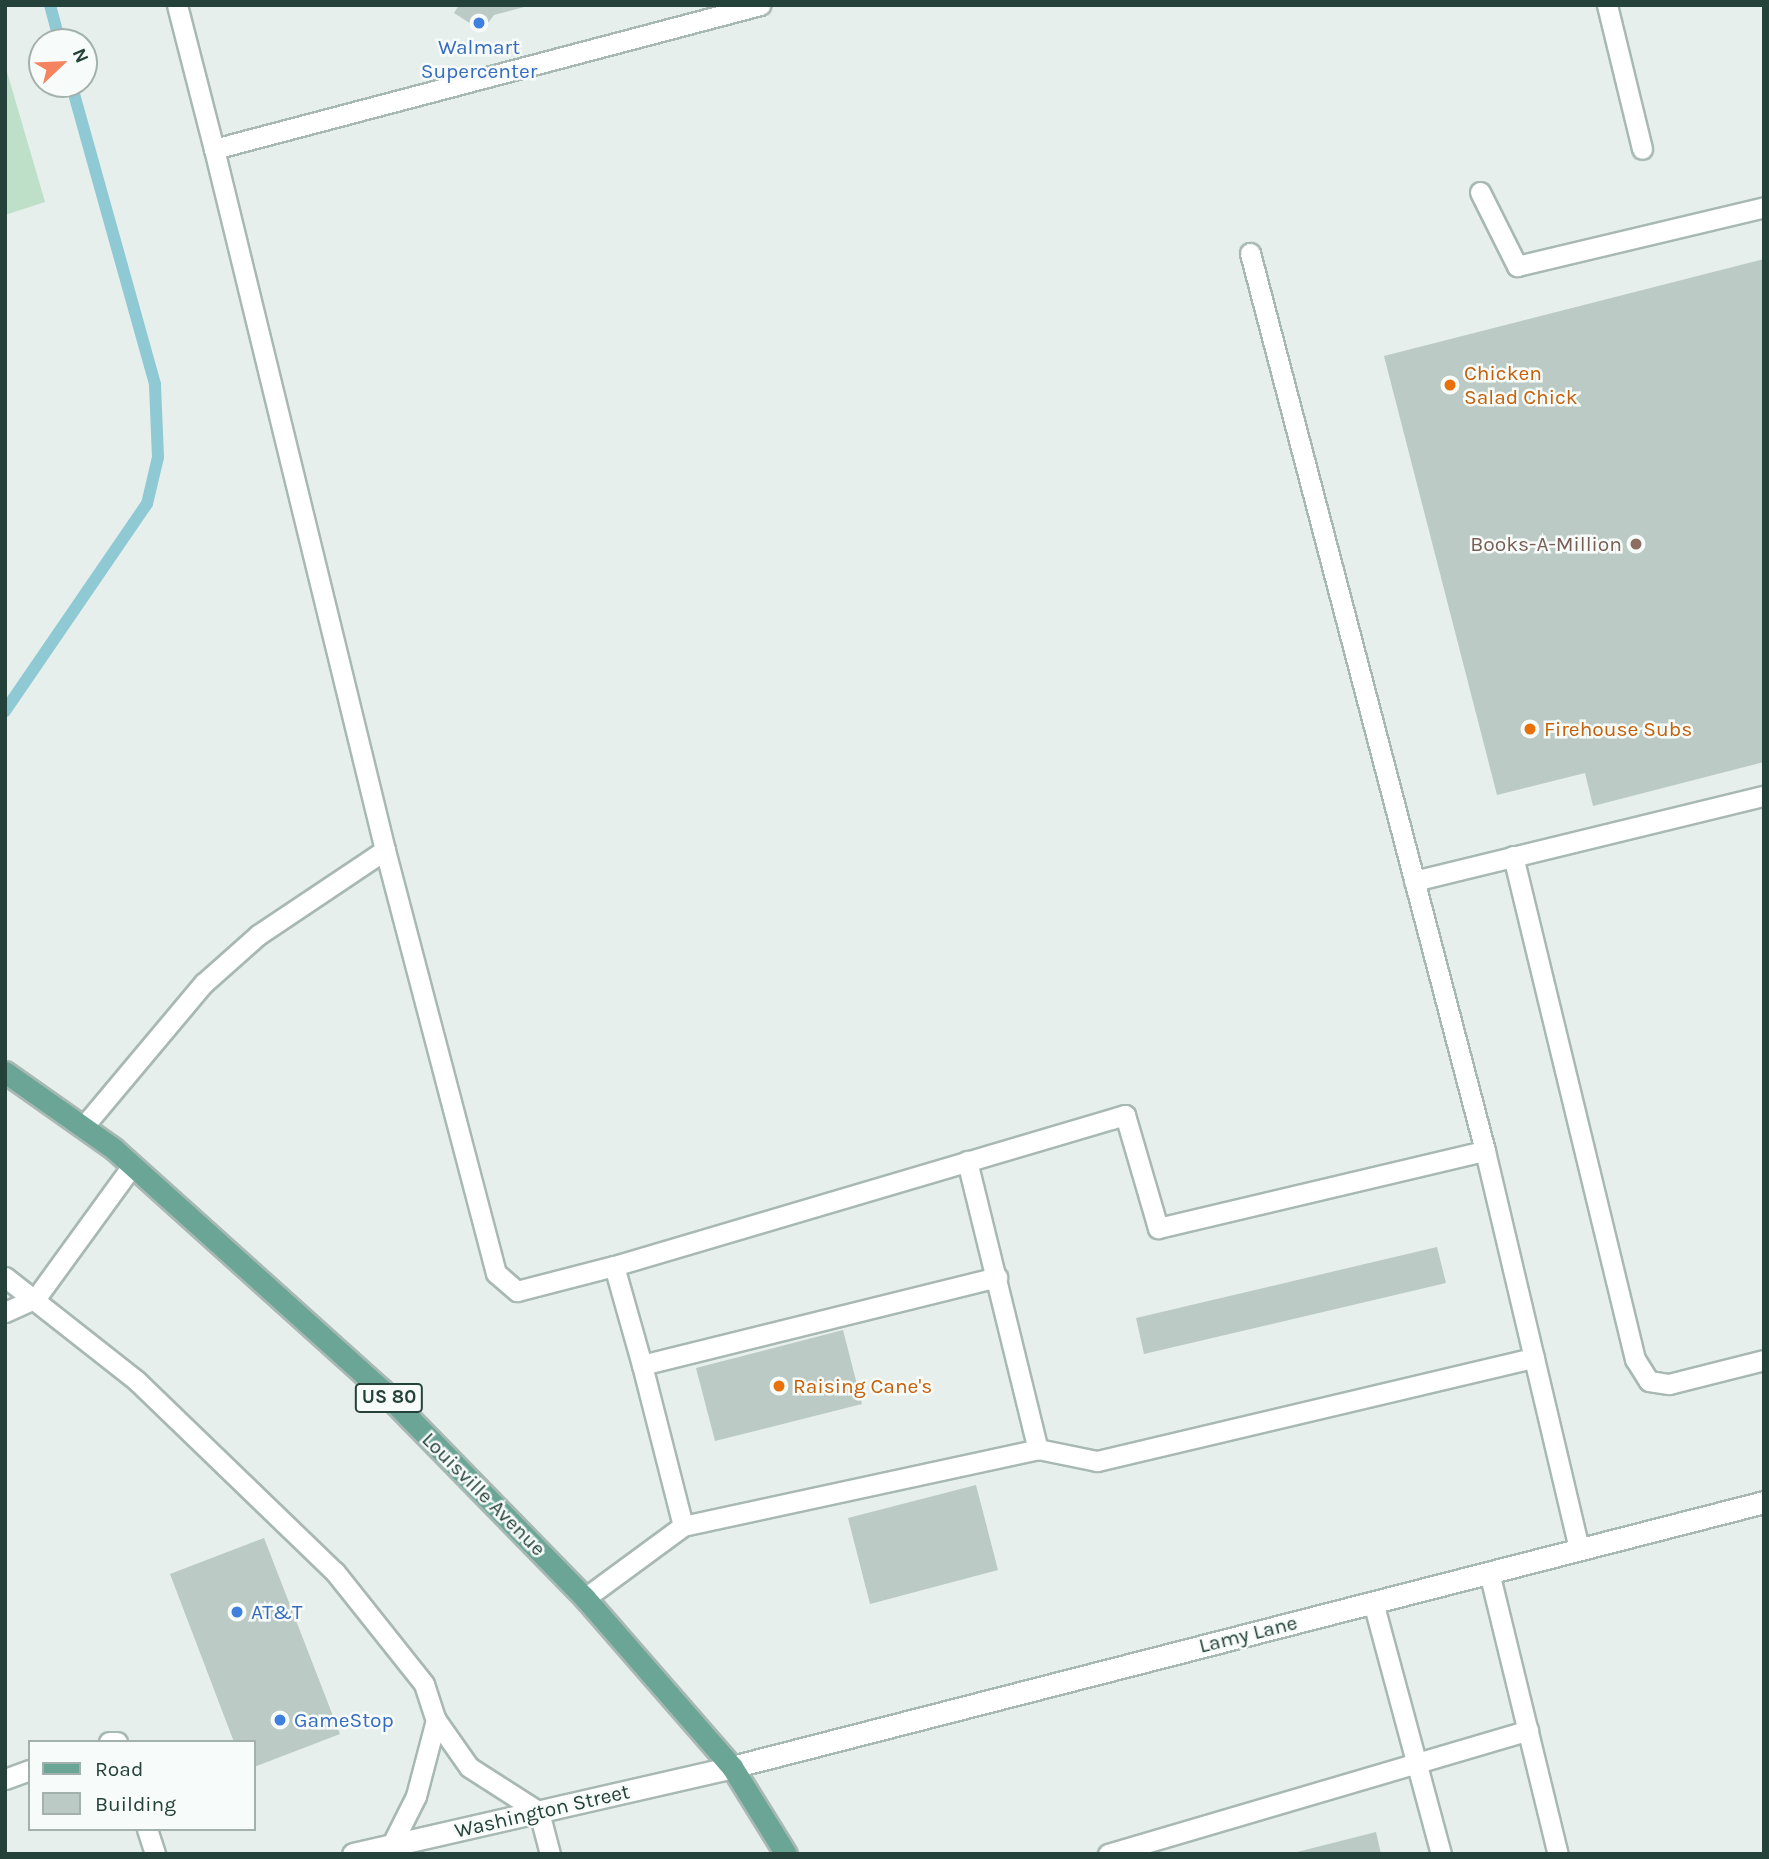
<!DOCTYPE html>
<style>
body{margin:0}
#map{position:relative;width:1769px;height:1859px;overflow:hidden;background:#e6efeb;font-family:Karla,sans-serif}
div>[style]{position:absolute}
.green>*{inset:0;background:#bfe0c8}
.stream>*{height:12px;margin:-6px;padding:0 6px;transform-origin:6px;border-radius:6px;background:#8ec9d4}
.building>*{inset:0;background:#bbcac4}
.roads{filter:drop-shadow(2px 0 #a8b8b2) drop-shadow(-2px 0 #a8b8b2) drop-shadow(0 2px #a8b8b2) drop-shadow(0 -2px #a8b8b2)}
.service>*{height:19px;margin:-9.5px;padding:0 9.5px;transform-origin:9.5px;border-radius:9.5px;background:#fff}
.tertiary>*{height:21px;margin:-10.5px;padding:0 10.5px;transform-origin:10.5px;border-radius:10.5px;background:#fff}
.primary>*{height:21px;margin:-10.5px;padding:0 10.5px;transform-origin:10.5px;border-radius:10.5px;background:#6aa596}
.dots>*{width:19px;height:19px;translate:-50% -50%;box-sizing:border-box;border:4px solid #f7fbf9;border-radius:50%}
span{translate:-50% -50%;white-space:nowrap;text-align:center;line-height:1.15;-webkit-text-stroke:5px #f7fbf9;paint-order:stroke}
.shield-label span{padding:2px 5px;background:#f7fbf9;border:2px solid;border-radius:5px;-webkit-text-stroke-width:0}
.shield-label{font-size:19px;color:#24423a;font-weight:700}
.shop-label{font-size:21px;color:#366cbe}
.left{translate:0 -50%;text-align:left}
.food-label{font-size:21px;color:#c56008}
.education-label{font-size:21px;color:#785e54}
.right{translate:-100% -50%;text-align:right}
.street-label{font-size:21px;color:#24423a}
.frame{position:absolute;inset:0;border:7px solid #24423a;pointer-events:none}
.legend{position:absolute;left:28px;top:1740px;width:228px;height:91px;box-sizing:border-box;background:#f7fbf9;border:2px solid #a3b1ad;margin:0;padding:9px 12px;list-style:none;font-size:21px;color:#24423a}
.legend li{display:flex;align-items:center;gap:14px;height:35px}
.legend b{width:35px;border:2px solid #a3b1ad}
.north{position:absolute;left:28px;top:28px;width:70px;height:70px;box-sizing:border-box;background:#f7fbf9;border:2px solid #a3b1ad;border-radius:50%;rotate:67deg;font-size:19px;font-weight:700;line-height:28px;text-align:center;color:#24423a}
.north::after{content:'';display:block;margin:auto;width:24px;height:32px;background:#f4845f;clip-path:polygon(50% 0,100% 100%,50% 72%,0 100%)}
</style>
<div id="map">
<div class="green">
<i style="clip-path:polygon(5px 65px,45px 202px,5px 215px)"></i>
</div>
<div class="stream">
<i style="left:50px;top:5px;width:38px;rotate:75deg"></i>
<i style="left:5px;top:711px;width:251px;rotate:-55.6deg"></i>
<i style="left:147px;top:504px;width:48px;rotate:-76.8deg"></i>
<i style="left:158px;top:457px;width:73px;rotate:-92.4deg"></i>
<i style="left:155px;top:384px;width:312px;rotate:-105.6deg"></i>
</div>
<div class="building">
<i style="clip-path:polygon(459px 5px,527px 5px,528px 6px,494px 15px,482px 31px,454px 13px)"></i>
<i style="clip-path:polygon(1764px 259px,1764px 762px,1593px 806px,1585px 773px,1497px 795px,1384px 356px)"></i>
<i style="clip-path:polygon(1437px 1247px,1446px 1283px,1144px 1354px,1136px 1318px)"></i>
<i style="clip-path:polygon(843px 1330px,862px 1404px,715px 1441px,696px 1368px)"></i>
<i style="clip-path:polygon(976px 1485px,998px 1570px,870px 1604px,848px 1518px)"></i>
<i style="clip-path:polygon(264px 1538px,340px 1734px,254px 1767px,254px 1742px,234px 1742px,170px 1574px)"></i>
<i style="clip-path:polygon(1376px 1832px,1381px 1854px,1293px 1854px,1293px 1853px)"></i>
</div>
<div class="roads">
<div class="service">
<i style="left:177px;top:5px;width:149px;rotate:75.6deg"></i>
<i style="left:1607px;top:5px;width:148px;rotate:76.3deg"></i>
<i style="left:1480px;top:192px;width:83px;rotate:63.4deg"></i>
<i style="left:1517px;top:266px;width:254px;rotate:-13.4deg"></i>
<i style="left:1250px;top:253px;width:928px;rotate:75.33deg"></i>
<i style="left:1485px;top:1151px;width:410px;rotate:76.7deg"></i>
<i style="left:385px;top:850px;width:437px;rotate:75.3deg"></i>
<i style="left:496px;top:1273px;width:28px;rotate:41deg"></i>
<i style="left:517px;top:1291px;width:100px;rotate:-14.5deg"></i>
<i style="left:614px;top:1266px;width:103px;rotate:74.2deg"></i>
<i style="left:642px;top:1365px;width:166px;rotate:75.7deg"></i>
<i style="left:683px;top:1526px;width:122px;rotate:143.7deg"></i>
<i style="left:1513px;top:856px;width:518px;rotate:76.37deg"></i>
<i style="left:1635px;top:1359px;width:26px;rotate:58deg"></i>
<i style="left:1649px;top:1381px;width:20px;rotate:9deg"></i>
<i style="left:1669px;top:1384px;width:98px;rotate:-14.2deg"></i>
<i style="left:1414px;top:881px;width:360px;rotate:-13.7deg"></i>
<i style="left:83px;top:1127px;width:188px;rotate:-50deg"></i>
<i style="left:204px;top:983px;width:72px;rotate:-41.6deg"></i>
<i style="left:258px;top:935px;width:153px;rotate:-33.8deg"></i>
<i style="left:385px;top:850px;width:722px;rotate:-103.71deg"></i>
<i style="left:214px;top:149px;width:565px;rotate:-14.77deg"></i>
<i style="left:967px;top:1161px;width:297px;rotate:76.2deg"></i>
<i style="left:614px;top:1266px;width:533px;rotate:-16.46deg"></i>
<i style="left:1125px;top:1115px;width:118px;rotate:73.7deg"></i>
<i style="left:1158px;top:1228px;width:336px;rotate:-13.3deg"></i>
<i style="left:5px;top:1277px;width:168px;rotate:38.2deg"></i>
<i style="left:137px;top:1381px;width:275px;rotate:44deg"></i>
<i style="left:335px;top:1572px;width:143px;rotate:51.5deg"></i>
<i style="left:424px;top:1684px;width:38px;rotate:72deg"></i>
<i style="left:436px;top:1720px;width:57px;rotate:54.9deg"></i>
<i style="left:469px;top:1767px;width:83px;rotate:32.7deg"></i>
<i style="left:539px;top:1812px;width:43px;rotate:75.3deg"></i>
<i style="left:5px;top:1312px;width:34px;rotate:-24deg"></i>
<i style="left:36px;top:1298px;width:163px;rotate:-54deg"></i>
<i style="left:642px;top:1365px;width:366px;rotate:-13.9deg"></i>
<i style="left:683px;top:1526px;width:363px;rotate:-12.2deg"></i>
<i style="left:1038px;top:1449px;width:60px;rotate:11.5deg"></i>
<i style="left:1097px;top:1461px;width:449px;rotate:-13.3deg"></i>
<i style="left:1489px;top:1572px;width:290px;rotate:76.3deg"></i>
<i style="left:1373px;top:1602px;width:261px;rotate:74.9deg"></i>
<i style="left:109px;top:1742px;width:8px"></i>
<i style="left:5px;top:1779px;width:27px;rotate:-20deg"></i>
<i style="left:147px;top:1829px;width:26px;rotate:72deg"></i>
<i style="left:393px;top:1854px;width:8px;rotate:-104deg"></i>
<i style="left:391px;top:1846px;width:56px;rotate:-63.4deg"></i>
<i style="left:416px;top:1796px;width:79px;rotate:-75.3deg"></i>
<i style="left:1108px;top:1854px;width:438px;rotate:-16.4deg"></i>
</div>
<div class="tertiary">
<i style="left:353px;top:1854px;width:389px;rotate:-12.9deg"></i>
<i style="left:732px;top:1767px;width:1065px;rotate:-14.4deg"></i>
</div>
<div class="primary">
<i style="left:5px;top:1072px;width:133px;rotate:35.2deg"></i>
<i style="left:114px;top:1149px;width:360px;rotate:42deg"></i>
<i style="left:382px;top:1390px;width:291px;rotate:45.7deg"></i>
<i style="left:585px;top:1598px;width:224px;rotate:49deg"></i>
<i style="left:732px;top:1767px;width:102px;rotate:58.2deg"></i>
</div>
</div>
<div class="dots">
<i style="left:479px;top:23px;background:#3f7fe0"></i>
<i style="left:1450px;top:385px;background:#e8710a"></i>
<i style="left:1636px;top:544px;background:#8d6e63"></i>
<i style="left:1530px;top:729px;background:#e8710a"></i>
<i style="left:779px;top:1386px;background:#e8710a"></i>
<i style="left:237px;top:1612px;background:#3f7fe0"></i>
<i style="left:280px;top:1720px;background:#3f7fe0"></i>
</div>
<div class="shield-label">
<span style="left:389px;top:1398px">US 80</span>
</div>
<div class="shop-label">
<span style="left:479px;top:59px">Walmart<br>Supercenter</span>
<span class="left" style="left:251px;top:1612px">AT&amp;T</span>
<span class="left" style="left:294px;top:1720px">GameStop</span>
</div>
<div class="food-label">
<span class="left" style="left:1464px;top:385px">Chicken<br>Salad Chick</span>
<span class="left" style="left:1544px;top:729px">Firehouse Subs</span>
<span class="left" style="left:793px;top:1386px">Raising Cane's</span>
</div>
<div class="education-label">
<span class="right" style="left:1622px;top:544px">Books-A-Million</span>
</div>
<div class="street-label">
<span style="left:484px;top:1494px;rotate:45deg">Louisville Avenue</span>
<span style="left:1248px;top:1634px;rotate:-14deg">Lamy Lane</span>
<span style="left:542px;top:1811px;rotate:-13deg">Washington Street</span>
</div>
<div class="frame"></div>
<ul class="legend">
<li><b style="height:9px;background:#6aa596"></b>Road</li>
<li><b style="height:19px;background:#bbcac4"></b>Building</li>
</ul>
<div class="north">N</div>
</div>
